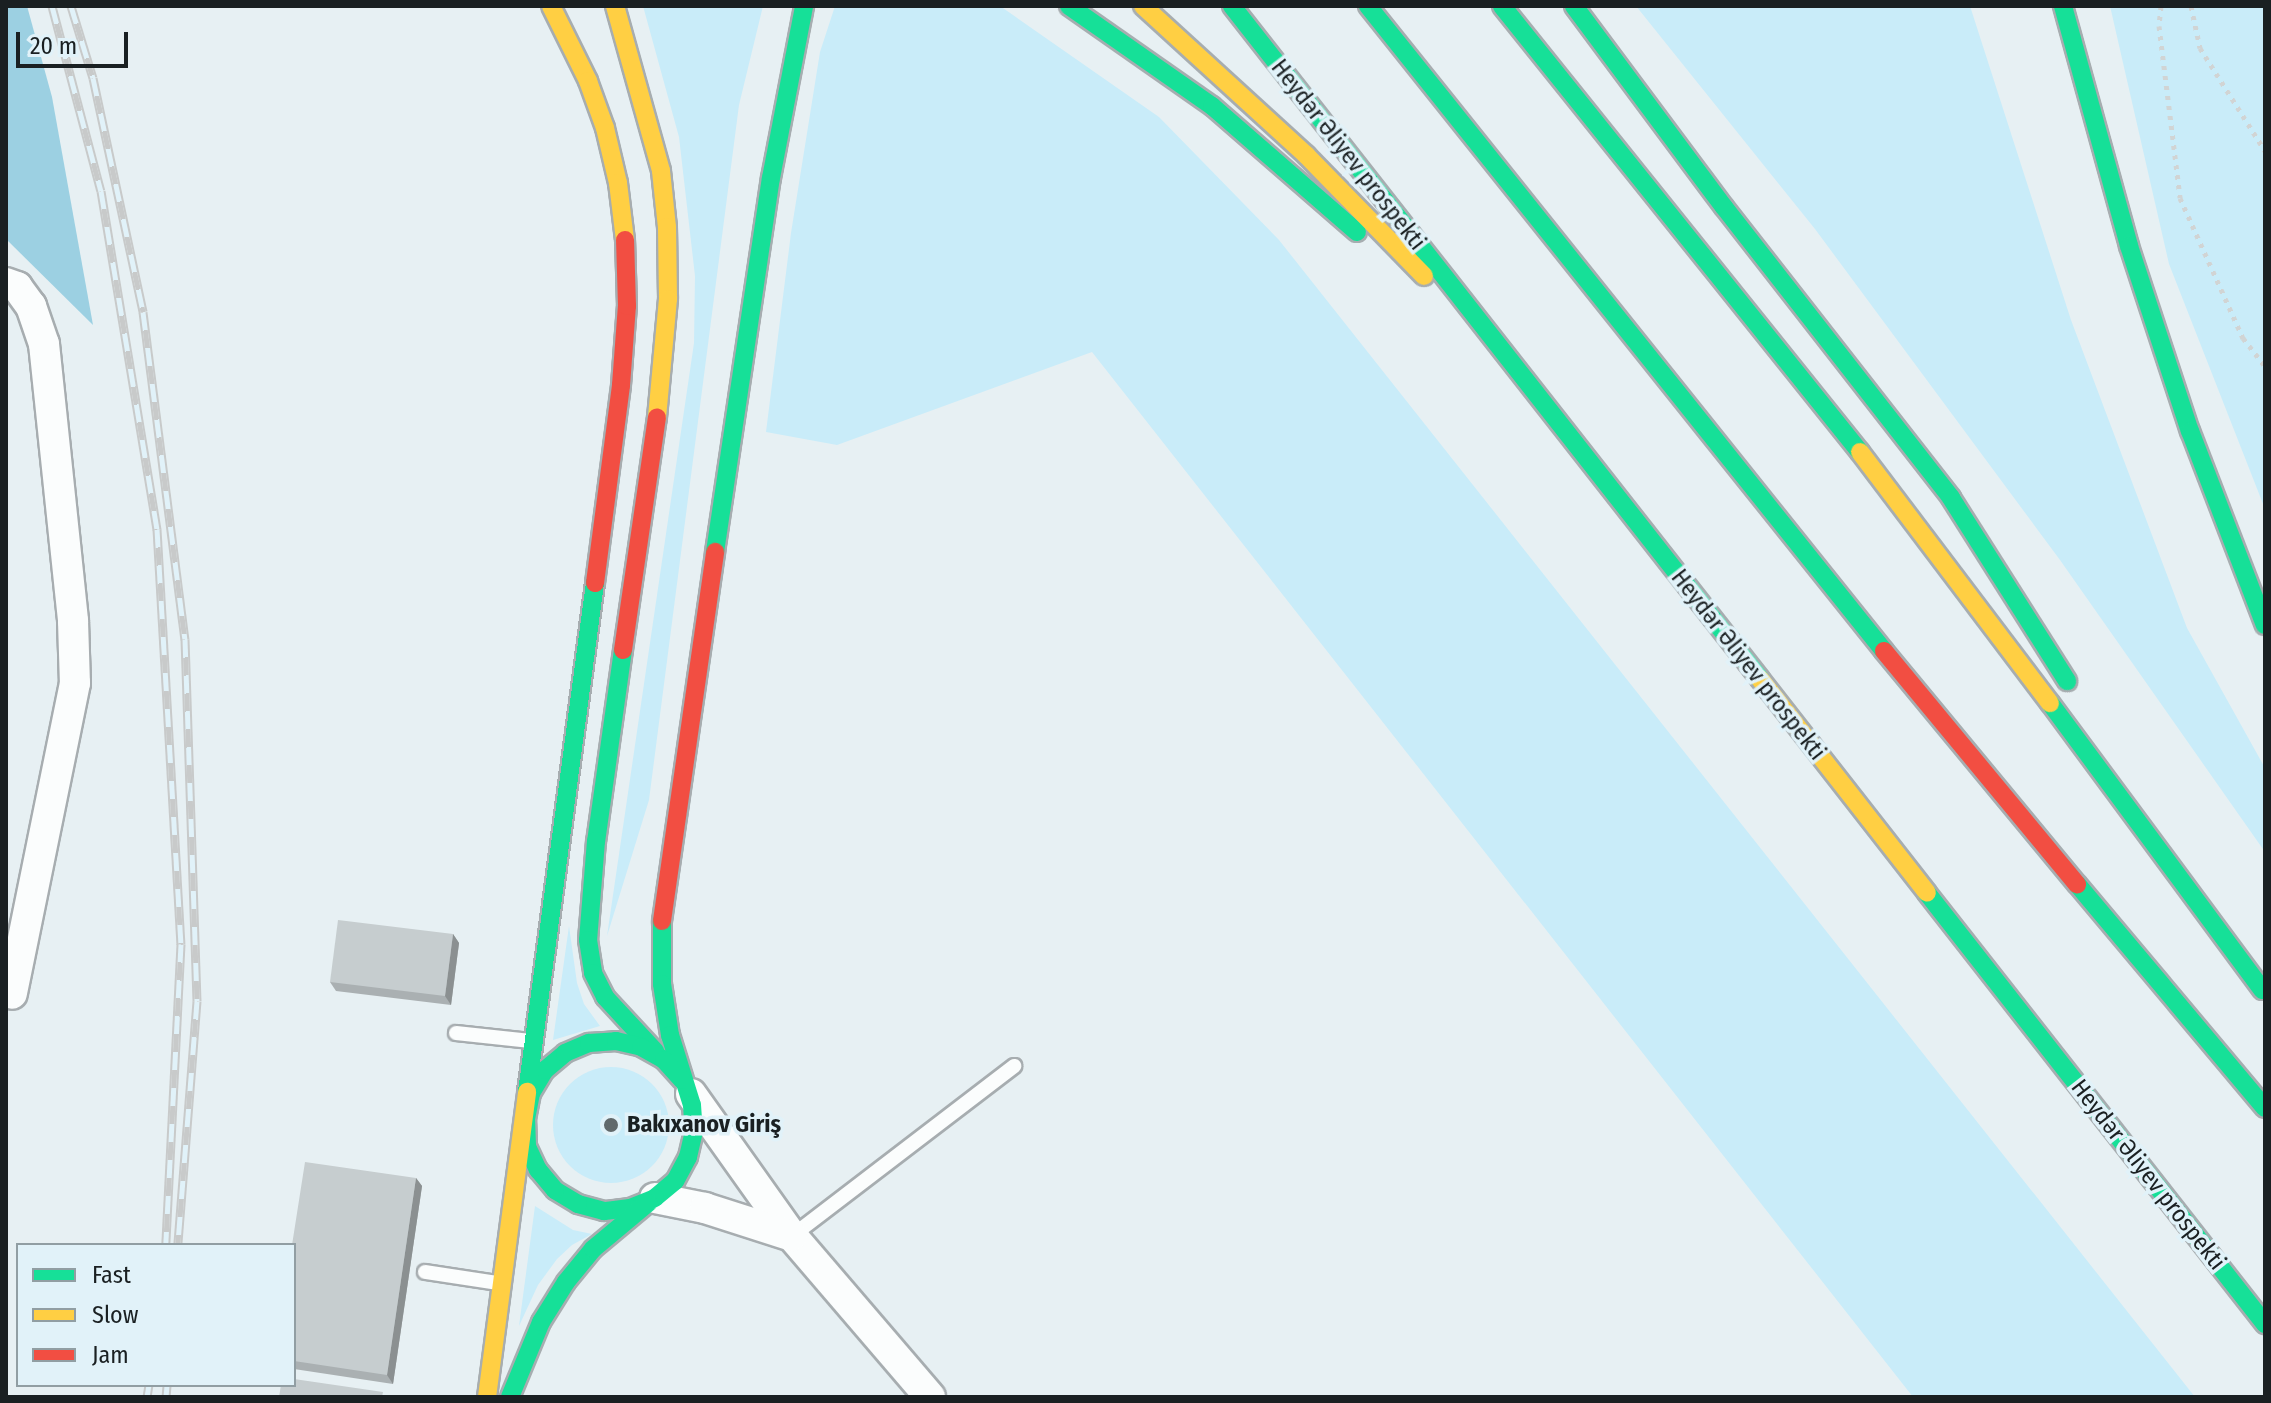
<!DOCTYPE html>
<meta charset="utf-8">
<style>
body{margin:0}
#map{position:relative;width:2271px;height:1403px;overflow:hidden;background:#e7f0f3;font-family:"Fira Sans Condensed",sans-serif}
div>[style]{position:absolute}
.green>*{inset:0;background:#c9ecf9}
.round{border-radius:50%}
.forest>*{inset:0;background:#9cd0e2}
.path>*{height:5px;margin-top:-2.5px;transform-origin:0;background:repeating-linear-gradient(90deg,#d1d4d4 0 4px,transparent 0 10px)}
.roads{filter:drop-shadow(2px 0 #a7adb0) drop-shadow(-2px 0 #a7adb0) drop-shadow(0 2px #a7adb0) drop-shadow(0 -2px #a7adb0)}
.lane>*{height:14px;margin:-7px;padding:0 7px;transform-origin:7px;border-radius:7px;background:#fbfdfd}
.street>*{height:30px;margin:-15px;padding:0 15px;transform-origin:15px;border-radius:15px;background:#fbfdfd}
.fast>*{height:18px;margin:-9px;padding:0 9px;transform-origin:9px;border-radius:9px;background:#16e098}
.slow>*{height:18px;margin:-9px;padding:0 9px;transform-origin:9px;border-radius:9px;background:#ffcf43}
.jam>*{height:18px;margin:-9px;padding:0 9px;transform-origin:9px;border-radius:9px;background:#f24e42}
.rail>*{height:9px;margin-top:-4.5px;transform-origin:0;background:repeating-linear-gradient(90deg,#e1f2f9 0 18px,#c8caca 0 36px);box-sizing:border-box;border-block:2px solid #c8caca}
.wall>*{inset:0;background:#aab0b2}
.shaded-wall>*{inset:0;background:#8b9091}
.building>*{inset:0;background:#c6cdcf}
.dots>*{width:22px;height:22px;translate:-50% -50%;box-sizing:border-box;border:4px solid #e1f2f9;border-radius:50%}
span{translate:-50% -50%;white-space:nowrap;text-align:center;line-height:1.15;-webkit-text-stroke:7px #e1f2f9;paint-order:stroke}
.street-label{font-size:24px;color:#1a2022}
.poi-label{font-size:24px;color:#1a2022;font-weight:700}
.left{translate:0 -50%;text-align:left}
.frame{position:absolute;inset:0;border:8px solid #1a2022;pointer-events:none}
.legend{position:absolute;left:16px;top:1243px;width:280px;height:144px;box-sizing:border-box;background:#e1f2f9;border:2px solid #919ea3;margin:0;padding:10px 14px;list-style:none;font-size:24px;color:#1a2022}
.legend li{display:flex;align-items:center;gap:16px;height:40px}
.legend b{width:40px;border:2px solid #919ea3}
.scale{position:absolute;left:16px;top:32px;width:112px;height:36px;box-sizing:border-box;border:4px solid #1a2022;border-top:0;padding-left:10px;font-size:24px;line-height:28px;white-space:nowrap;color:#1a2022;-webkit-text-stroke:6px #e1f2f9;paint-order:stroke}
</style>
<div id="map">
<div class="green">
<i style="clip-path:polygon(643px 6px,763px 6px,739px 105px,649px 800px,607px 936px,694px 343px,695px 276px,679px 137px)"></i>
<i style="clip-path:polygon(835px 6px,1000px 6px,1159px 117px,1279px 240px,2195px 1397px,1913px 1397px,1092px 352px,837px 445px,766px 432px,791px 233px,820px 52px)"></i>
<i style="clip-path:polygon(1636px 6px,1970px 6px,2071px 320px,2187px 628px,2265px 768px,2265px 852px,2060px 560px,1815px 229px)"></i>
<i style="clip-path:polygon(2110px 6px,2265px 6px,2265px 509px,2169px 264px)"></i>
<i style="clip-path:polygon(569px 926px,577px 983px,584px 1004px,600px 1026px,553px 1040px)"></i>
<i class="round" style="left:553px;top:1067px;width:116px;height:116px"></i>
<i style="clip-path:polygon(535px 1206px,573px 1230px,592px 1234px,572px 1245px,557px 1259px,538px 1285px,519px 1326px)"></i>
</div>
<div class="forest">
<i style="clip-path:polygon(6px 6px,27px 6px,52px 97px,93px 325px,6px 239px)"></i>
</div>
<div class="path">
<i style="left:2161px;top:6px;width:20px;rotate:96deg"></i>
<i style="left:2159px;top:26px;width:173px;rotate:83deg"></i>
<i style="left:2180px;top:198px;width:154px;rotate:65.8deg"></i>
<i style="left:2243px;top:338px;width:36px;rotate:52deg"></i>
<i style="left:2191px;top:6px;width:43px;rotate:77.9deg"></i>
<i style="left:2200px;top:48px;width:122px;rotate:57.7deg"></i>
</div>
<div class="roads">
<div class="lane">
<i style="left:456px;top:1033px;width:75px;rotate:6.1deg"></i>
<i style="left:792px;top:1236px;width:280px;rotate:-37.4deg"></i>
<i style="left:425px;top:1272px;width:74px;rotate:8.6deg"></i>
</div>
<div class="street">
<i style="left:6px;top:283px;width:12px;rotate:20deg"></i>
<i style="left:17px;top:287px;width:24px;rotate:54deg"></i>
<i style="left:31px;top:306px;width:40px;rotate:71.1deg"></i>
<i style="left:44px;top:344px;width:279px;rotate:84deg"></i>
<i style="left:73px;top:621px;width:62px;rotate:88.2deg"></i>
<i style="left:75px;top:683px;width:317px;rotate:101.5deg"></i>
<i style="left:691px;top:1094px;width:174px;rotate:54.6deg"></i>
<i style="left:792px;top:1236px;width:212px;rotate:49.4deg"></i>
<i style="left:655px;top:1198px;width:51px;rotate:11.3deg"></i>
<i style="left:705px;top:1208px;width:91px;rotate:17.8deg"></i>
</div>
<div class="fast">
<i style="left:1069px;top:6px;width:174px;rotate:35deg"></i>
<i style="left:1212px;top:106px;width:192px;rotate:41deg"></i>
<i style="left:1232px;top:6px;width:855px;rotate:51.88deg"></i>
<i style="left:1368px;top:6px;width:826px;rotate:51.34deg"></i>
<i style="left:1502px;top:6px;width:572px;rotate:51.25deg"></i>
<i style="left:1574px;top:6px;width:251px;rotate:53.3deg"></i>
<i style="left:1724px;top:207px;width:369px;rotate:52deg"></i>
<i style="left:1951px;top:498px;width:217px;rotate:57.6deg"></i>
<i style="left:2063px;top:6px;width:249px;rotate:74.6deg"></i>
<i style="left:2129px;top:246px;width:195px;rotate:71.8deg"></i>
<i style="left:2190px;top:431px;width:208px;rotate:68.9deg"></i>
<i style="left:715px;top:552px;width:378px;rotate:-81.5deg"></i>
<i style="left:771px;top:178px;width:175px;rotate:-79.1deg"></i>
<i style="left:623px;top:650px;width:193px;rotate:98deg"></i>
<i style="left:596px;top:841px;width:99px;rotate:94.6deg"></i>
<i style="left:588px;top:940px;width:33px;rotate:81deg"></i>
<i style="left:593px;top:973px;width:27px;rotate:63deg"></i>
<i style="left:605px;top:997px;width:74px;rotate:47.2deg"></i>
<i style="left:2050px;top:703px;width:357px;rotate:53.5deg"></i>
<i style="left:2077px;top:884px;width:292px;rotate:50deg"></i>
<i style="left:1927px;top:893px;width:548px;rotate:51.9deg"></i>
<i style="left:662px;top:921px;width:63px;rotate:90deg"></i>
<i style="left:662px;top:984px;width:52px;rotate:81.1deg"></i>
<i style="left:670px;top:1035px;width:73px;rotate:72.6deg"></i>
<i style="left:692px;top:1105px;width:26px;rotate:86deg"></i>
<i style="left:694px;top:1131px;width:27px;rotate:103deg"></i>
<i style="left:688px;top:1157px;width:27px;rotate:118deg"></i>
<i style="left:675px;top:1181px;width:26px;rotate:140deg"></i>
<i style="left:655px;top:1198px;width:27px;rotate:158deg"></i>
<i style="left:630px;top:1208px;width:26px;rotate:173deg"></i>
<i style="left:604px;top:1211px;width:27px;rotate:-165deg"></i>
<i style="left:578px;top:1204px;width:27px;rotate:-149deg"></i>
<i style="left:555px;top:1190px;width:26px;rotate:-130deg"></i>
<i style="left:538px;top:1170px;width:26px;rotate:-115deg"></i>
<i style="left:527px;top:1146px;width:27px;rotate:-92deg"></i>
<i style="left:526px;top:1119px;width:26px;rotate:-79deg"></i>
<i style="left:531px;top:1093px;width:27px;rotate:-59deg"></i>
<i style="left:545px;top:1070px;width:26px;rotate:-40deg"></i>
<i style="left:565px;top:1053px;width:26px;rotate:-23deg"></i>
<i style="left:589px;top:1043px;width:27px;rotate:-4deg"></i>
<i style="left:616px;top:1041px;width:26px;rotate:13deg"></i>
<i style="left:641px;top:1047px;width:26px;rotate:29deg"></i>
<i style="left:664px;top:1060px;width:27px;rotate:48deg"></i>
<i style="left:527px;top:1092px;width:514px;rotate:-82.39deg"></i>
<i style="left:510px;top:1397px;width:81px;rotate:-67.5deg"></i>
<i style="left:541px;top:1322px;width:47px;rotate:-58deg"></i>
<i style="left:566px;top:1282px;width:43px;rotate:-50.7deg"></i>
<i style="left:593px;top:1249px;width:72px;rotate:-39.9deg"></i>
</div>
<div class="slow">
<i style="left:551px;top:6px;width:84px;rotate:63.7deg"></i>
<i style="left:588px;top:81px;width:50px;rotate:70.1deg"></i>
<i style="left:605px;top:128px;width:57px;rotate:76.7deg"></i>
<i style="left:618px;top:183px;width:57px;rotate:83deg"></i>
<i style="left:615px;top:6px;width:171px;rotate:74.4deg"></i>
<i style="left:661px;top:171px;width:56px;rotate:83.9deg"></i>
<i style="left:667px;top:227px;width:72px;rotate:89.2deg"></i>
<i style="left:668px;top:299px;width:119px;rotate:95.3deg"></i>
<i style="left:1143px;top:6px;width:221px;rotate:42.4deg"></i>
<i style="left:1306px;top:155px;width:169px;rotate:45.7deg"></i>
<i style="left:1860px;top:452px;width:315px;rotate:52.9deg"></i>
<i style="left:1760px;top:679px;width:271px;rotate:52deg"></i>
<i style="left:487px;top:1397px;width:308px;rotate:-82.5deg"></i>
</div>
<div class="jam">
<i style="left:595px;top:583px;width:200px;rotate:-82.5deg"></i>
<i style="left:621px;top:385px;width:79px;rotate:-85.7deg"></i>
<i style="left:627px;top:306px;width:66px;rotate:-91.7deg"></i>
<i style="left:623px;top:650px;width:235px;rotate:-81.7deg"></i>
<i style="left:1884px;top:651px;width:303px;rotate:50.4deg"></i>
<i style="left:662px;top:921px;width:373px;rotate:-81.8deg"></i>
</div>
</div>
<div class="rail">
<i style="left:52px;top:6px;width:191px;rotate:75.2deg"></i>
<i style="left:101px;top:191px;width:343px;rotate:80.6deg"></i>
<i style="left:157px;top:529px;width:416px;rotate:86.7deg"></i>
<i style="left:181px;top:944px;width:301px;rotate:92.9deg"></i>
<i style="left:71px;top:6px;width:75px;rotate:73deg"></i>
<i style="left:93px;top:78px;width:239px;rotate:77.9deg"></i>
<i style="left:143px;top:312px;width:330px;rotate:82.7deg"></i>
<i style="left:185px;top:639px;width:362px;rotate:88.1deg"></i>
<i style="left:197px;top:1001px;width:245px;rotate:94.5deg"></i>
<i style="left:147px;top:1397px;width:12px;rotate:-81deg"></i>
<i style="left:166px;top:1397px;width:12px;rotate:-85deg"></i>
</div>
<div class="wall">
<i style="clip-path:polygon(453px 934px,459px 943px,451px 1005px,336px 991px,330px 982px)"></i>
<i style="clip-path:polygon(416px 1178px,422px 1186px,393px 1384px,294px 1369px,294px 1245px)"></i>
</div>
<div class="shaded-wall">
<i style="clip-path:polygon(453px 934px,459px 943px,451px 1005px,445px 996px)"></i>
<i style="clip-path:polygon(416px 1178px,422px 1186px,393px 1384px,387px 1375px)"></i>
</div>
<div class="building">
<i style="clip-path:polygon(338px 920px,453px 934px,445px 996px,330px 982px)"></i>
<i style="clip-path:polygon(305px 1162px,416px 1178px,387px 1375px,294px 1361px,294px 1245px,292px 1245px)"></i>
<i style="clip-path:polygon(294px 1379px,383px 1392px,382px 1397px,279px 1397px,281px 1385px,294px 1385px)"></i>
</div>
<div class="dots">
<i style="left:611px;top:1125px;background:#62696b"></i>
</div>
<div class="street-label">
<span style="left:1348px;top:155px;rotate:52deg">Heydər Əliyev prospekti</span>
<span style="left:1748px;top:665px;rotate:52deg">Heydər Əliyev prospekti</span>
<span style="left:2148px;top:1175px;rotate:52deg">Heydər Əliyev prospekti</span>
</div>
<div class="poi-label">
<span class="left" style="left:627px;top:1125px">Bakıxanov Giriş</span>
</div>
<div class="frame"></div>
<ul class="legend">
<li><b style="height:10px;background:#16e098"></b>Fast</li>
<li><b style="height:10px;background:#ffcf43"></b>Slow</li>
<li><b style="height:10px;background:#f24e42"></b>Jam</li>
</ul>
<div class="scale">20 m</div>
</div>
